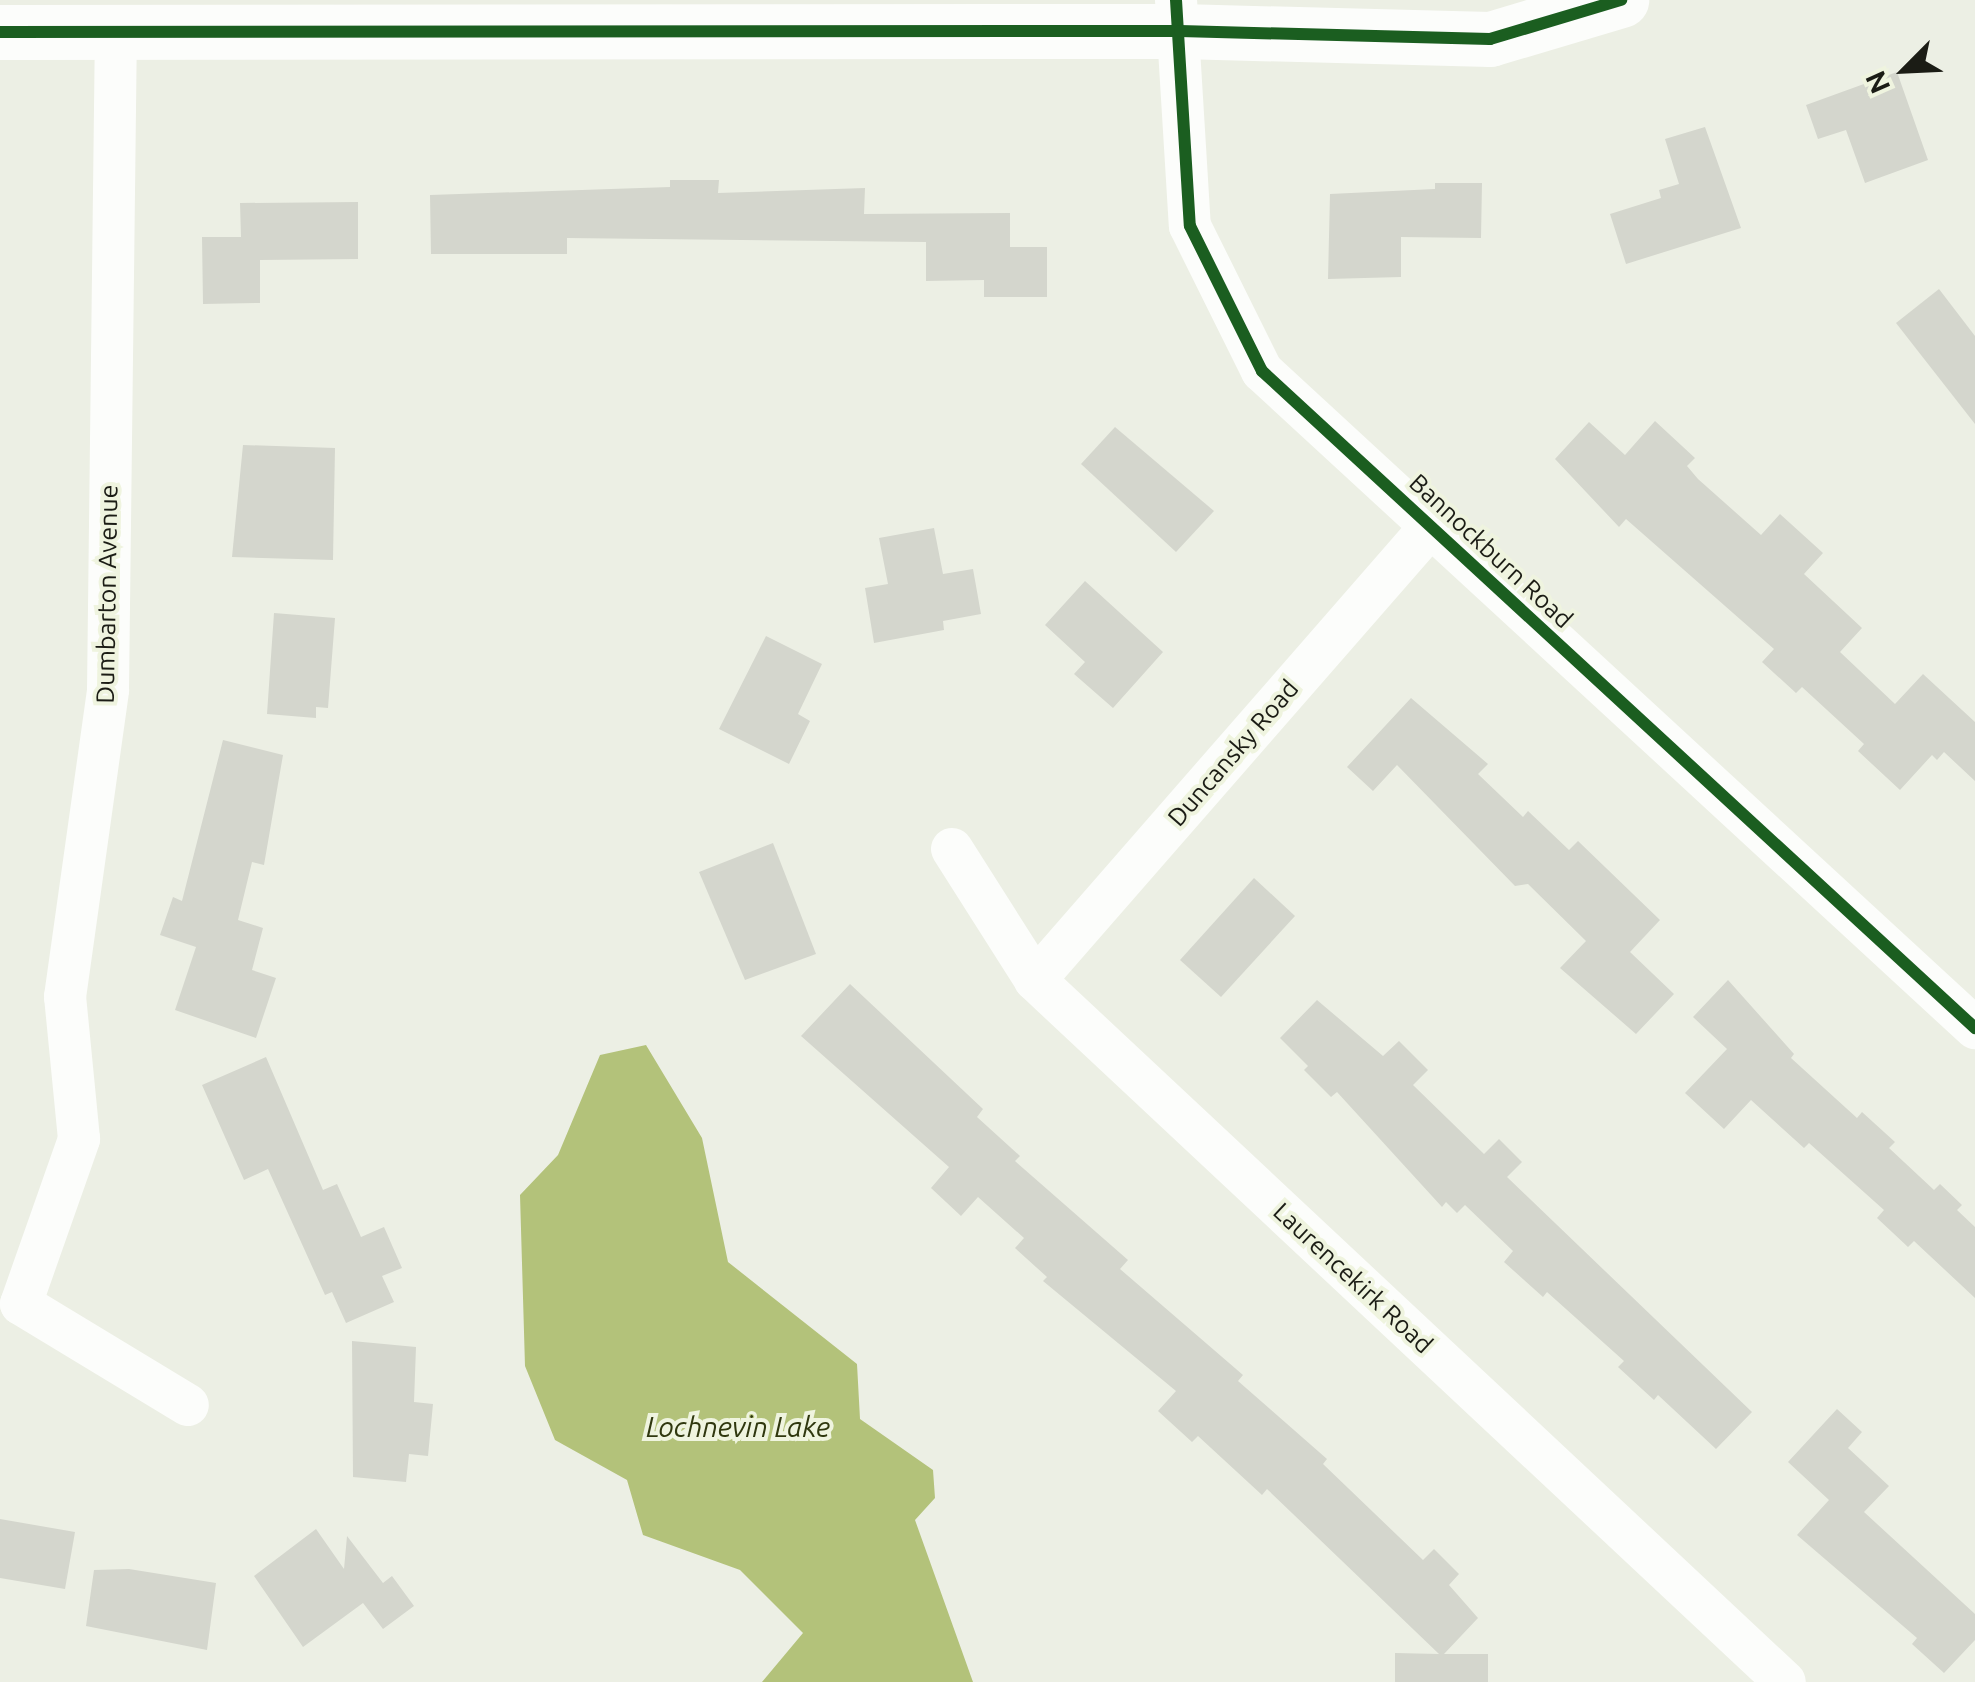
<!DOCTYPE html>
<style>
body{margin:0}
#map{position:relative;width:1975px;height:1682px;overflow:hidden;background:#ecefe4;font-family:Ubuntu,sans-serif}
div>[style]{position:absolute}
.water>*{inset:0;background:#b3c27a}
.building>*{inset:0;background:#d4d6cd}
.street>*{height:42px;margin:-21px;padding:0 21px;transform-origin:21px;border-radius:21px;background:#fcfdfb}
.secondary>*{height:55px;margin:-27.5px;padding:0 27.5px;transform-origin:27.5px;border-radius:27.5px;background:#fcfdfb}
.cycleway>*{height:12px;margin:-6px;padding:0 6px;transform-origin:6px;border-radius:6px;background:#1b5e20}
span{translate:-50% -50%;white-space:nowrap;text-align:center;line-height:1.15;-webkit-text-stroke:8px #eff4df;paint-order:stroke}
.street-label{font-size:25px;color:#1b1c15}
.water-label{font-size:28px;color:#30380f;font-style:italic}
.north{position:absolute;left:1855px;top:20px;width:100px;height:100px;-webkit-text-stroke:8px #eff4df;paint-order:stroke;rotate:246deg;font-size:28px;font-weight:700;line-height:40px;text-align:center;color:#1b1c15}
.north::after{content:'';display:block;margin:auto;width:35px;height:45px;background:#1b1c15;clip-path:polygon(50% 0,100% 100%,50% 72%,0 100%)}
</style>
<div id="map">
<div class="water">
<i style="clip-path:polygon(646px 1045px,702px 1138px,728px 1262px,857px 1364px,860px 1419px,933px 1470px,935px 1498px,915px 1520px,973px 1682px,762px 1682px,803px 1633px,740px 1570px,643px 1535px,627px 1480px,555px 1440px,525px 1366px,520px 1195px,558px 1155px,600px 1055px)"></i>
</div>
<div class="building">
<i style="clip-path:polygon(1897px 72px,1928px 160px,1865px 183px,1846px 130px,1818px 139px,1806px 105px)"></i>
<i style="clip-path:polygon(1705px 127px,1741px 228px,1626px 264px,1610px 214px,1661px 198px,1659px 190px,1679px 184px,1665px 139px)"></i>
<i style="clip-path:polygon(670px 180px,719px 180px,718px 193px,865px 188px,864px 214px,1010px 213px,1010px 247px,1047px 247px,1047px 297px,984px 297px,984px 280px,926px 281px,926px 242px,567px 238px,567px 254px,431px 254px,430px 195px,670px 187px)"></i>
<i style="clip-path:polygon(1435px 183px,1482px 183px,1481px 238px,1401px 237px,1401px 277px,1328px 279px,1330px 194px,1435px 189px)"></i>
<i style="clip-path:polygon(358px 202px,358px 259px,260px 260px,260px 303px,203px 304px,202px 237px,241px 237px,240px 203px)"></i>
<i style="clip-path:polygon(1939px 289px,1975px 336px,1975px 424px,1896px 323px)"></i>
<i style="clip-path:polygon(1655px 421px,1695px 458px,1687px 466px,1698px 479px,1761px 535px,1780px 514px,1823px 553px,1804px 574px,1862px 628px,1840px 652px,1895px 704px,1923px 674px,1975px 722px,1975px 781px,1944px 752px,1937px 760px,1932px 755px,1900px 790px,1858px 751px,1864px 744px,1802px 687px,1796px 693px,1762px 662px,1774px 649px,1626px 519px,1619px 527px,1555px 459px,1589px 422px,1625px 455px)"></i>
<i style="clip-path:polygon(1115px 427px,1214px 511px,1176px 552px,1081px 464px)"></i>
<i style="clip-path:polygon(243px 445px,335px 448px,333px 560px,232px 557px)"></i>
<i style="clip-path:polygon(934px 528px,943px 574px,973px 569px,981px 614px,943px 621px,944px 630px,874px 643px,865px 588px,888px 584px,879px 538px)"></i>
<i style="clip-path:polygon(1085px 581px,1163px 652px,1113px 708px,1074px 674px,1085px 662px,1045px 625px)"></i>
<i style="clip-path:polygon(274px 613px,335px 618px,328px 708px,316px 707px,316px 718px,267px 714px)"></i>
<i style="clip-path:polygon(766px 636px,822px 664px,798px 714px,810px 721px,789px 764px,719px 729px)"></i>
<i style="clip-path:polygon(1411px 698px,1488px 764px,1478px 774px,1523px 817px,1528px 811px,1569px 850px,1578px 841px,1660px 920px,1630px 952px,1674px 994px,1636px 1034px,1560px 968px,1586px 941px,1528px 884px,1515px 886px,1397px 765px,1373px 791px,1347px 767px)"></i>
<i style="clip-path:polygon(223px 740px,283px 755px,264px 865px,252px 862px,238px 920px,263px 928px,252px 970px,276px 978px,256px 1038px,175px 1010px,196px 947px,160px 935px,173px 897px,182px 901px)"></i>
<i style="clip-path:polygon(773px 843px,816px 954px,745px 980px,699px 872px)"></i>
<i style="clip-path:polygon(1254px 878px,1295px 916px,1221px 997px,1180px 960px)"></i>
<i style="clip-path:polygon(1728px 980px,1794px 1054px,1791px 1058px,1857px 1118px,1862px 1112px,1895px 1142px,1889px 1148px,1934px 1190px,1940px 1184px,1962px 1205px,1957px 1210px,1975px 1227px,1975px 1298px,1914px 1241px,1908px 1247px,1877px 1218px,1884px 1210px,1809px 1143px,1804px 1148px,1751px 1100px,1724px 1129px,1685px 1093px,1727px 1049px,1693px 1017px)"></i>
<i style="clip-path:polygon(850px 984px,983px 1109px,977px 1117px,1020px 1156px,1015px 1161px,1128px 1260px,1120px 1269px,1243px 1375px,1238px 1381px,1327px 1459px,1323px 1464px,1423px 1560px,1434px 1549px,1459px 1574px,1449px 1585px,1478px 1618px,1444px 1654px,1488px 1654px,1488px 1682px,1395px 1682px,1395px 1653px,1439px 1654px,1267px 1489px,1262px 1495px,1198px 1436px,1192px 1442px,1158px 1411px,1176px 1391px,1043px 1281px,1047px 1277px,1015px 1248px,1024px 1238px,978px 1197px,961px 1216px,931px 1188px,949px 1167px,801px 1036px)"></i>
<i style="clip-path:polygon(1317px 1000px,1383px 1056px,1399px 1041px,1428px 1070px,1413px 1085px,1484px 1154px,1499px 1139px,1522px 1162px,1507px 1177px,1752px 1412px,1716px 1449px,1658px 1395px,1654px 1400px,1618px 1367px,1624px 1361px,1547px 1292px,1543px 1297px,1504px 1262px,1513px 1251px,1465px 1205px,1457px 1213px,1446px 1202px,1442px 1207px,1337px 1092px,1331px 1097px,1304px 1070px,1308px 1066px,1280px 1038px)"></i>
<i style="clip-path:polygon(266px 1057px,323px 1190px,337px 1184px,361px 1237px,384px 1227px,402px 1268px,382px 1276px,394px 1302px,346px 1323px,332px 1292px,325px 1295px,268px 1169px,244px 1180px,202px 1085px)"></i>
<i style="clip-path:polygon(352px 1341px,416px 1347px,414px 1402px,433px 1404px,428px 1456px,409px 1454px,406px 1482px,353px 1477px)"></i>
<i style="clip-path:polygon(1837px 1409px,1862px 1432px,1848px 1448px,1889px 1486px,1864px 1512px,1975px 1614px,1975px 1640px,1944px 1673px,1912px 1644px,1917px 1638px,1797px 1535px,1829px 1500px,1788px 1462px)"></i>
<i style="clip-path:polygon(0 1519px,75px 1532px,65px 1589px,0 1578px)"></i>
<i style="clip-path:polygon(316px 1529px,344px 1569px,347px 1536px,383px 1583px,392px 1576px,414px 1606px,383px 1629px,363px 1603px,303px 1647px,254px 1576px)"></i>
<i style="clip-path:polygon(129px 1569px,216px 1583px,207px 1650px,86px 1626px,94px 1570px)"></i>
</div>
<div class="street">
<i style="left:1176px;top:0;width:226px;rotate:86.5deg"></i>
<i style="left:1190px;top:226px;width:162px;rotate:63.6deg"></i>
<i style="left:1262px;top:371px;width:970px;rotate:42.66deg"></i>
<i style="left:952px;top:849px;width:155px;rotate:57.6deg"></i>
<i style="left:1035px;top:980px;width:1027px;rotate:43.11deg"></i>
<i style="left:1035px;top:980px;width:602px;rotate:-48.9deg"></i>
<i style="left:21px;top:1304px;width:175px;rotate:-70.6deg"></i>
<i style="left:79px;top:1139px;width:143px;rotate:-95.6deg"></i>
<i style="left:65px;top:997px;width:310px;rotate:-82deg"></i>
<i style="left:108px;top:690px;width:661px;rotate:-89.31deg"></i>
<i style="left:21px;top:1304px;width:195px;rotate:31.2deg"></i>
</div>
<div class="secondary">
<i style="left:0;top:32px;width:1180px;rotate:-0.05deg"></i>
<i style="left:1180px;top:31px;width:310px;rotate:1.5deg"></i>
<i style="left:1490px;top:39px;width:137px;rotate:-16.6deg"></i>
</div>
<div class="cycleway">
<i style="left:1176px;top:0;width:226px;rotate:86.5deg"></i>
<i style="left:1190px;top:226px;width:162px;rotate:63.6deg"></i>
<i style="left:1262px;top:371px;width:970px;rotate:42.66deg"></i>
<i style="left:0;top:32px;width:1180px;rotate:-0.05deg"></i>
<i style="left:1180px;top:31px;width:310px;rotate:1.5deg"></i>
<i style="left:1490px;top:39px;width:137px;rotate:-16.6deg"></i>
</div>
<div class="street-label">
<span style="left:1491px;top:551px;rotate:43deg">Bannockburn Road</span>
<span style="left:107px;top:594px;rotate:-89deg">Dumbarton Avenue</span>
<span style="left:1233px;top:753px;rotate:-49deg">Duncansky Road</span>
<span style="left:1353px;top:1278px;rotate:43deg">Laurencekirk Road</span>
</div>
<div class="water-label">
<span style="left:738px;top:1427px">Lochnevin Lake</span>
</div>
<div class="north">N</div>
</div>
